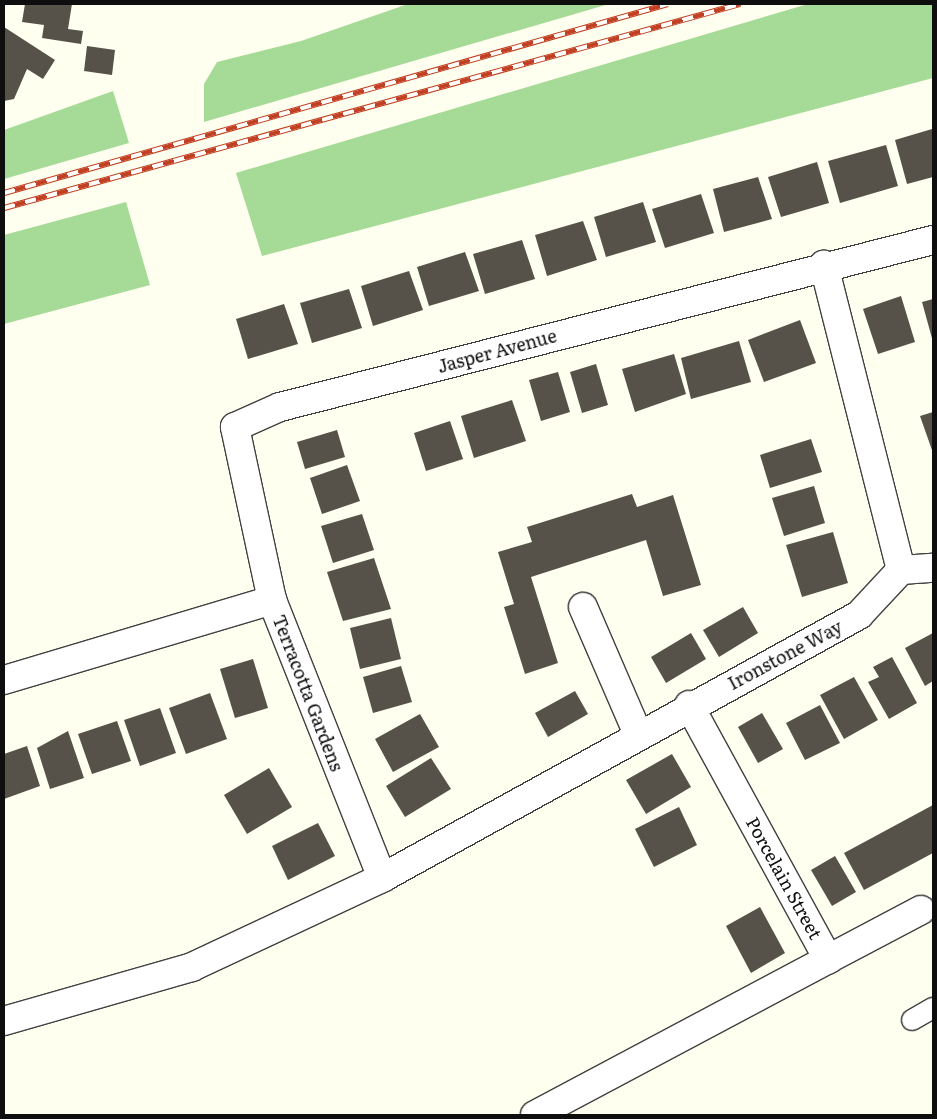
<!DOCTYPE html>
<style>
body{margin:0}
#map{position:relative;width:937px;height:1119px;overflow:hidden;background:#feffee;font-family:Literata,serif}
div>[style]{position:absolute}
.forest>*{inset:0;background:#a5db96}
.building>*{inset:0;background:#56524a}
.roads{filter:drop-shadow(1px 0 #414141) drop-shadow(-1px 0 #414141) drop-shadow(0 1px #414141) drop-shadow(0 -1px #414141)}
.service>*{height:20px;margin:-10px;padding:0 10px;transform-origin:10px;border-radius:10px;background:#fff}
.minor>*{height:28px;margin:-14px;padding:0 14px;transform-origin:14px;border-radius:14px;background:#fff}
.rail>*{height:5.5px;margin-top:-2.75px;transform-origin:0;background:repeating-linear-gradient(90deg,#fff 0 11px,#c13f22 0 22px);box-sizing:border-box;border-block:1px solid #c13f22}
span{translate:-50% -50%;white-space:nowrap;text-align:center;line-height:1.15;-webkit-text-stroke:5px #fff;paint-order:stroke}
.street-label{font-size:18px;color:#0e0e0e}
.frame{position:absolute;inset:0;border:5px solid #0e0e0e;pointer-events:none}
</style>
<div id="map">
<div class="forest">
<i style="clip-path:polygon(408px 4px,609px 4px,204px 122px,204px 84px,217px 62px,301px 41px)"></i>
<i style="clip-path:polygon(808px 4px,933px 4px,933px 78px,262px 256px,236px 173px)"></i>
<i style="clip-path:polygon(113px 91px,129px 143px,4px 179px,4px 130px)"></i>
<i style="clip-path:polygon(126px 202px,150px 285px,4px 324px,4px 235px)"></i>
</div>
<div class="building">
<i style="clip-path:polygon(25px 4px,72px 4px,68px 29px,83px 31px,81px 44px,42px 38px,44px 25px,22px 22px)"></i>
<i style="clip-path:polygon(4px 27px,55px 60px,43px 79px,27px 69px,14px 99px,4px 101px)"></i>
<i style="clip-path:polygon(87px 46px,115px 50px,112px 75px,84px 71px)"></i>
<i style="clip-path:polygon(932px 129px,933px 177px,907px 184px,895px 140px)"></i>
<i style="clip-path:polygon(886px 145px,898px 186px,840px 203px,828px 161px)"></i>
<i style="clip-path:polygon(817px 162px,829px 203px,781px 217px,768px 177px)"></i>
<i style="clip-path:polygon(758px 177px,772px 219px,724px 232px,713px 189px)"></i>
<i style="clip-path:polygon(701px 194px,714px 233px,665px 248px,652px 209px)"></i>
<i style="clip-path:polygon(643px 202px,656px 242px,606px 257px,594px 217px)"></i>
<i style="clip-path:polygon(583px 221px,597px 260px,547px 276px,535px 235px)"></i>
<i style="clip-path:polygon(522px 240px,535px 279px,485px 294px,473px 254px)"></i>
<i style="clip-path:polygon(465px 252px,479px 291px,429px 306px,417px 267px)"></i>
<i style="clip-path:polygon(409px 271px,423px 310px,373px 326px,361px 286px)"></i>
<i style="clip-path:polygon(349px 289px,362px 328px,312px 343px,300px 303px)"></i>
<i style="clip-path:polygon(901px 296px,915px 342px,878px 354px,863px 309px)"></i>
<i style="clip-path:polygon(933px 299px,933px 342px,922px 302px)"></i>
<i style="clip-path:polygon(284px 304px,298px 344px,248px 359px,236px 319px)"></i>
<i style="clip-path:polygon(800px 320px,816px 363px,764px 382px,748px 340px)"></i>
<i style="clip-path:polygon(739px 341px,751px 382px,691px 399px,681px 358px)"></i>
<i style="clip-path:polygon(674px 354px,686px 394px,635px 412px,622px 369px)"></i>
<i style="clip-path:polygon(596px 364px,608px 405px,582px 413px,570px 372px)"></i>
<i style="clip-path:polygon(558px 372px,570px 412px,541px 421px,529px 380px)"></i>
<i style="clip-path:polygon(512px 400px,526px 441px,474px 458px,461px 416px)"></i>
<i style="clip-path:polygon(933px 412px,933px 453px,920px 416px)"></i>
<i style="clip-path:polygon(450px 421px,463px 459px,426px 471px,414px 433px)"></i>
<i style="clip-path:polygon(337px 430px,345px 457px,305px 469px,297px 442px)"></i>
<i style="clip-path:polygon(811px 439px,822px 472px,770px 488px,760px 455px)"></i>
<i style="clip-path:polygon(347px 465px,360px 501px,322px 514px,310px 478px)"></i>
<i style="clip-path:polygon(814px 486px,825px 523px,784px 536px,772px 498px)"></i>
<i style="clip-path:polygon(632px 494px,637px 507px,673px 495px,701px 585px,663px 596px,646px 540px,531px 577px,558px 663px,525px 674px,504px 607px,514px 604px,498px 552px,532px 542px,527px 527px)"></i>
<i style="clip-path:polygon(362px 514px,374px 550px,333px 563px,321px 526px)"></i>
<i style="clip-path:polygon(833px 532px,848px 583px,802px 597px,786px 545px)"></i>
<i style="clip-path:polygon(374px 558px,391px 609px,343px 621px,327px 572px)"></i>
<i style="clip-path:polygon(743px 607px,758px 633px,719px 657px,703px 630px)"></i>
<i style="clip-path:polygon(391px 618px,401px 659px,360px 669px,350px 628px)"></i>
<i style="clip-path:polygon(691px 633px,706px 659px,666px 683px,651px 657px)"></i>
<i style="clip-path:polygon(933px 633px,933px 681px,925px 686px,905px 648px)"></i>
<i style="clip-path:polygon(892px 657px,917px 703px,889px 719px,868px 682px,879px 677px,873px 667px)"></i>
<i style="clip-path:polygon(253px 659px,268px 708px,235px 718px,220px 669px)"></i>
<i style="clip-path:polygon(401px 666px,412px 702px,373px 713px,363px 677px)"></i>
<i style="clip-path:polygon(854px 677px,878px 720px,844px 739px,820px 695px)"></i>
<i style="clip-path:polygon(575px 691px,588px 714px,548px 737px,535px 713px)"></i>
<i style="clip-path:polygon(210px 693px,227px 739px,186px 754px,169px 708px)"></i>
<i style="clip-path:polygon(820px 705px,840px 743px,805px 760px,786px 723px)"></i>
<i style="clip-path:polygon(160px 708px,176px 753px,140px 766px,124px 720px)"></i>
<i style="clip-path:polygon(762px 713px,783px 749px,758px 763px,738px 727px)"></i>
<i style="clip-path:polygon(420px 714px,439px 747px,393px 772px,375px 739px)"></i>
<i style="clip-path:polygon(117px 721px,131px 761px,92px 774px,78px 734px)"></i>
<i style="clip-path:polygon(68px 731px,84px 778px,50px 789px,37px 748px)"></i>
<i style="clip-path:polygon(27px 746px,40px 786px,4px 799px,4px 754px)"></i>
<i style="clip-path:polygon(672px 754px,691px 787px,646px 814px,626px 780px)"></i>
<i style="clip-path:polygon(431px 758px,451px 789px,405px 817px,386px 786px)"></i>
<i style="clip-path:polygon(269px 768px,292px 807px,247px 834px,224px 795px)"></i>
<i style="clip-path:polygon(933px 805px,933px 853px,864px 890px,844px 853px)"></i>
<i style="clip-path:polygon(679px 807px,697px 845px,654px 867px,635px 829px)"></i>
<i style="clip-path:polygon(318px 823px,335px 856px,288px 880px,272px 846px)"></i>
<i style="clip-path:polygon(835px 856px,856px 892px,832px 906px,811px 870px)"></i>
<i style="clip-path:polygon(760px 907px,785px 953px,751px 973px,726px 926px)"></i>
</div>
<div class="roads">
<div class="service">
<i style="left:912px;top:1020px;width:24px;rotate:-30deg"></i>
</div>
<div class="minor">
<i style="left:901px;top:570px;width:32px;rotate:-4deg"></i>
<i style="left:272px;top:600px;width:177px;rotate:-102.1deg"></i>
<i style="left:235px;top:427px;width:49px;rotate:-24deg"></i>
<i style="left:280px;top:407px;width:674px;rotate:-14.35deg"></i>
<i style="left:583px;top:607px;width:138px;rotate:66.6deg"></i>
<i style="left:4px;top:680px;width:280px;rotate:-16.6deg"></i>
<i style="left:272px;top:600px;width:299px;rotate:68.4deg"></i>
<i style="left:689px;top:705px;width:290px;rotate:61.3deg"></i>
<i style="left:828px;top:959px;width:105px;rotate:-27.8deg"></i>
<i style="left:4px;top:1021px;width:196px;rotate:-16deg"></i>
<i style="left:192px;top:967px;width:210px;rotate:-25.1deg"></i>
<i style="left:382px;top:878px;width:545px;rotate:-28.87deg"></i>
<i style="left:859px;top:615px;width:62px;rotate:-47deg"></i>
<i style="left:901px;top:570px;width:315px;rotate:-104.2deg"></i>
<i style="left:535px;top:1115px;width:332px;rotate:-28deg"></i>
</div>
</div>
<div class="rail">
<i style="left:4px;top:193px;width:690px;rotate:-15.89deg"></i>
<i style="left:4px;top:208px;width:764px;rotate:-15.49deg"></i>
</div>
<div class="street-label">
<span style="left:497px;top:351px;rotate:-15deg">Jasper Avenue</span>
<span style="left:785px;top:655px;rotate:-28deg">Ironstone Way</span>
<span style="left:308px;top:693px;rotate:69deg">Terracotta Gardens</span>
<span style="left:784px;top:878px;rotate:61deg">Porcelain Street</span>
</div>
<div class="frame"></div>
</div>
